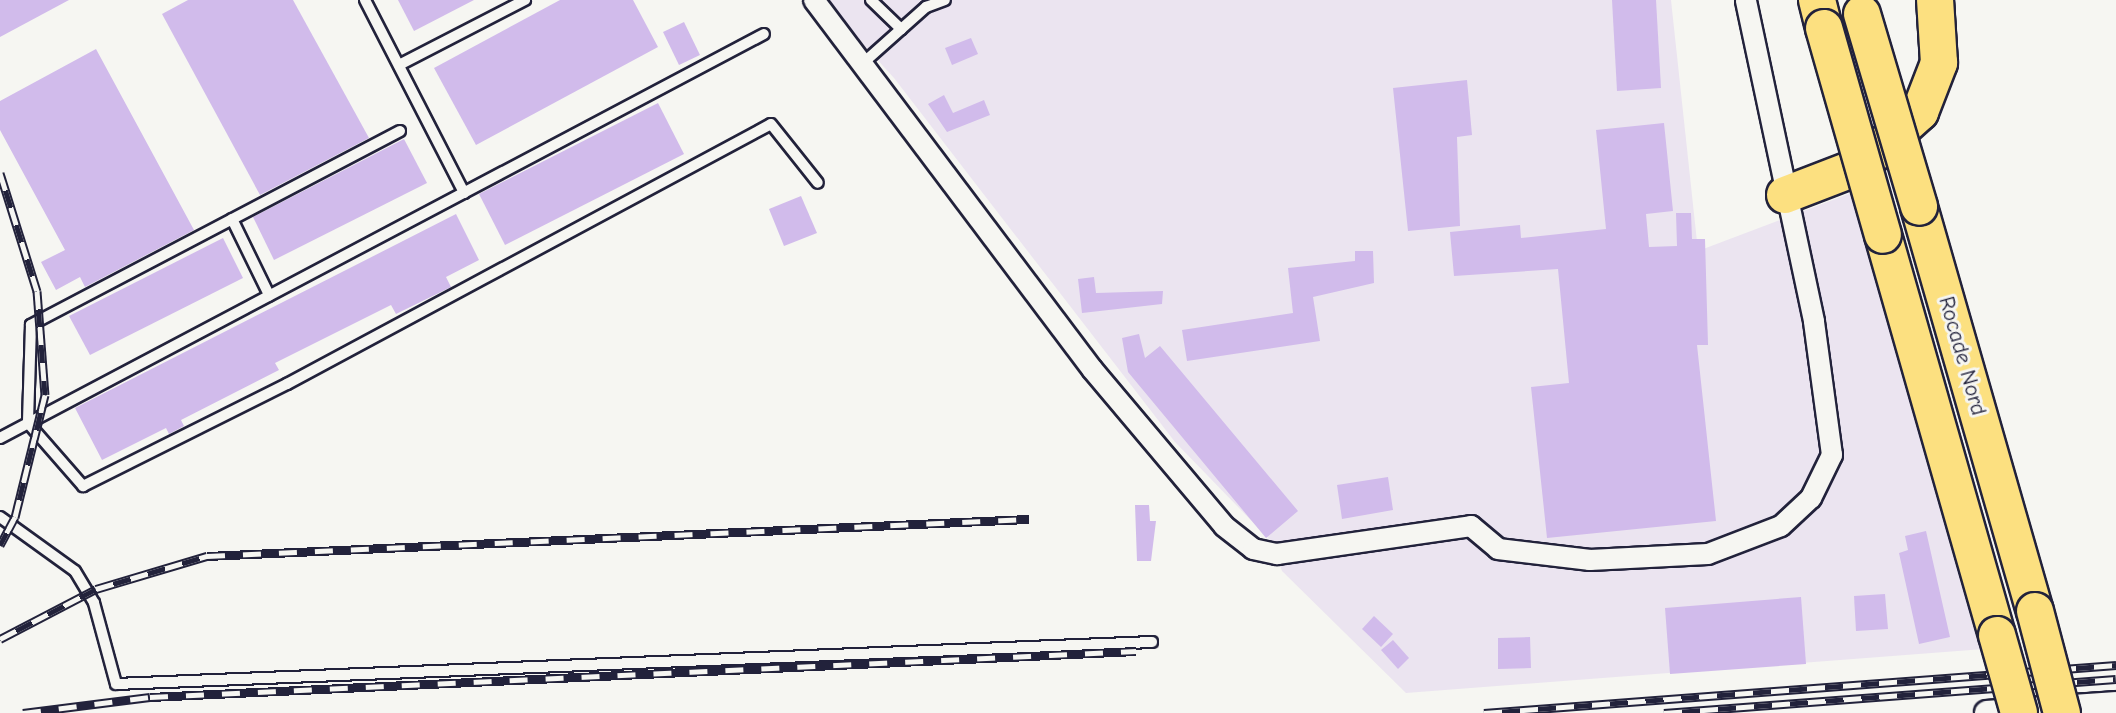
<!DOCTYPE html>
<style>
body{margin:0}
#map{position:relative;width:2116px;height:713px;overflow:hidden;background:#f6f6f2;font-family:"Comic Neue",sans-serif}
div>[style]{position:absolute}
.built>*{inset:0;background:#ebe4f0}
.building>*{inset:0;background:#d1bbeb}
.roads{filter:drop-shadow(2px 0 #22223b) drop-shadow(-2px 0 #22223b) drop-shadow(0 2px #22223b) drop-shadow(0 -2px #22223b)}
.service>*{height:10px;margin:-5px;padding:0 5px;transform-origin:5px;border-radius:5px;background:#f6f6f2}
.minor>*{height:20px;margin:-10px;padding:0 10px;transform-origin:10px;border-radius:10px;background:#f6f6f2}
.tertiary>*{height:24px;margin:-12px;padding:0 12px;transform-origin:12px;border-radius:12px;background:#f6f6f2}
.motorway>*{height:36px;margin:-18px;padding:0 18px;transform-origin:18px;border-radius:18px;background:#fce080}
.rail>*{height:9px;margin-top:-4.5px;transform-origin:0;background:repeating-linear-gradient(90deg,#f6f6f2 0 18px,#22223b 0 36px);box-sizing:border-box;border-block:2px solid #22223b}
.bridges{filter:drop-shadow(2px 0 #22223b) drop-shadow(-2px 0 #22223b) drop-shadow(0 2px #22223b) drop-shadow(0 -2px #22223b)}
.motorway-bridge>*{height:36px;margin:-18px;padding:0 18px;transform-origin:18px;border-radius:18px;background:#fce080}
span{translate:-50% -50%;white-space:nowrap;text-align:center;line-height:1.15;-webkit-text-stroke:6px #f6f6f2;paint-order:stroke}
.street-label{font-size:22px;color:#22223b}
</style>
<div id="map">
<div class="built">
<i style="clip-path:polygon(823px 0,1671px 0,1698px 251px,1859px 190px,1984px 649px,1406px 693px,1282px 571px,1272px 542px,1175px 442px,894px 78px)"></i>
</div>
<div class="building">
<i style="clip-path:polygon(0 0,69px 0,0 37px)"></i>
<i style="clip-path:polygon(188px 0,293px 0,369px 138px,260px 195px,162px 14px)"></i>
<i style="clip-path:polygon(398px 0,474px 0,414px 31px)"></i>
<i style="clip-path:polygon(560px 0,633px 0,658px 47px,476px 145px,434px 68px)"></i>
<i style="clip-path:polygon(1612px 0,1656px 0,1661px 88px,1617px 91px)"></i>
<i style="clip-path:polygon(684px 22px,700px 55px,679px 65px,663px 32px)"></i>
<i style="clip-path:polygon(971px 38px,978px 54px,952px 65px,945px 48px)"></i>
<i style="clip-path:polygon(96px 49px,194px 230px,85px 287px,80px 277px,56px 290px,41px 262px,65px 250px,0 130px,0 101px)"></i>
<i style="clip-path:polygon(1467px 80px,1472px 135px,1457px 137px,1460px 226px,1408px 231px,1393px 88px)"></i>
<i style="clip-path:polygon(944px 95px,953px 113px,984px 100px,990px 115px,947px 132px,928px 104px)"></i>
<i style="clip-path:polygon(658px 103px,684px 154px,505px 245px,479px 194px)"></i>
<i style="clip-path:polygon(1664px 123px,1673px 211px,1646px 214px,1649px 247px,1677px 246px,1676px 213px,1691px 213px,1692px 239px,1705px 239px,1708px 345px,1697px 345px,1716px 521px,1547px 538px,1531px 387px,1569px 383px,1558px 269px,1454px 276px,1450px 232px,1520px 225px,1521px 238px,1606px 229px,1596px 130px)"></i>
<i style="clip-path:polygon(404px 139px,427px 183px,274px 260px,253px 217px)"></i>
<i style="clip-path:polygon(801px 196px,817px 233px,784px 246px,769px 209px)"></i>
<i style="clip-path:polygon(456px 214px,479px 260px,446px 277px,451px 287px,396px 314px,391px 305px,275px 363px,279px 370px,181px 420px,184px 426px,169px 434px,166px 428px,102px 460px,75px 408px)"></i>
<i style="clip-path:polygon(223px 238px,243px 278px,90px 355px,69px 316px)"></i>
<i style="clip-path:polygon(1355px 251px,1373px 251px,1374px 283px,1313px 297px,1320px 341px,1187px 361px,1182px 330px,1293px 313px,1288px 268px,1355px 261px)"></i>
<i style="clip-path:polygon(1094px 277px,1096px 293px,1163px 291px,1162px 304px,1082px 313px,1078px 279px)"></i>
<i style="clip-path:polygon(1139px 334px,1145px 358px,1160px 346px,1298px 511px,1266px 538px,1128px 372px,1122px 338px)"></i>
<i style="clip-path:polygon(1388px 477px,1393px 510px,1342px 519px,1337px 485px)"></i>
<i style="clip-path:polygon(1135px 505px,1149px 505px,1150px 521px,1156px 521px,1151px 561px,1137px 561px)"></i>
<i style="clip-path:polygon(1926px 531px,1950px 637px,1919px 644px,1899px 553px,1908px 550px,1905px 536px)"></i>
<i style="clip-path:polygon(1885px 594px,1888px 629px,1856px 631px,1854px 596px)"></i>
<i style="clip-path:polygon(1801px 597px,1806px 664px,1670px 674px,1665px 608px)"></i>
<i style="clip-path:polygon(1374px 616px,1393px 634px,1381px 647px,1362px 629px)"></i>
<i style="clip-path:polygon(1530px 637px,1531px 668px,1498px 669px,1498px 638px)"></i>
<i style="clip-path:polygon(1393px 640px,1409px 658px,1398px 669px,1381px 650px)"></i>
</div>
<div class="roads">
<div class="service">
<i style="left:365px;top:0;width:217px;rotate:62.8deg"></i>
<i style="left:871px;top:0;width:42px;rotate:44deg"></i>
<i style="left:862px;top:64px;width:86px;rotate:-41.7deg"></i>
<i style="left:926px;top:7px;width:20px;rotate:-20deg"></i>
<i style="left:399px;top:65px;width:142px;rotate:-27.3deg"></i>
<i style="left:400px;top:131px;width:417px;rotate:152.3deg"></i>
<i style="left:31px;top:325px;width:98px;rotate:91.8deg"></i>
<i style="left:28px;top:423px;width:84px;rotate:48.9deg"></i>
<i style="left:83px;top:486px;width:228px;rotate:-26.6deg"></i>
<i style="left:287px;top:384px;width:549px;rotate:-28.24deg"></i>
<i style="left:771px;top:124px;width:75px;rotate:51.5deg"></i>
<i style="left:232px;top:219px;width:85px;rotate:64deg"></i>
<i style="left:0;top:438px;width:864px;rotate:-27.87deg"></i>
<i style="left:0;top:517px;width:92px;rotate:35.8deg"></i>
<i style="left:75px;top:571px;width:37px;rotate:59deg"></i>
<i style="left:94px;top:603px;width:84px;rotate:74.8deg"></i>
<i style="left:116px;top:684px;width:1037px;rotate:-2.32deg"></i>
</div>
<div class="minor">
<i style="left:814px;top:0;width:462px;rotate:53deg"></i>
<i style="left:1092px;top:369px;width:205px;rotate:49.9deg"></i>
<i style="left:1224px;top:526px;width:37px;rotate:38deg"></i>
<i style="left:1253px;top:549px;width:25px;rotate:12deg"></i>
<i style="left:1277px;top:554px;width:196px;rotate:-8.2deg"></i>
<i style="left:1471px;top:526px;width:35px;rotate:40deg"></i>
<i style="left:1498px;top:549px;width:93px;rotate:6.8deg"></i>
<i style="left:1590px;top:560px;width:118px;rotate:-2.9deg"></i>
<i style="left:1708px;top:554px;width:78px;rotate:-21deg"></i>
<i style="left:1781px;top:526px;width:41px;rotate:-43deg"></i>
<i style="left:1811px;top:498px;width:48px;rotate:-64deg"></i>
<i style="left:1832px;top:455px;width:135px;rotate:-97.7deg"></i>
<i style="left:1814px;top:321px;width:328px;rotate:-102deg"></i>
</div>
<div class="tertiary">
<i style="left:1987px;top:713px;width:129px;rotate:-4deg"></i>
</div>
<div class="motorway">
<i style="left:1817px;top:0;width:29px;rotate:76deg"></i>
<i style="left:1785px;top:195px;width:80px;rotate:-21.1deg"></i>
<i style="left:1860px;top:166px;width:81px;rotate:-42deg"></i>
<i style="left:1920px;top:112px;width:53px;rotate:-68.8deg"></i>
<i style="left:1939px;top:63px;width:63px;rotate:-93.6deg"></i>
<i style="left:1919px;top:207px;width:420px;rotate:74deg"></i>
<i style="left:1883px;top:235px;width:416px;rotate:74.1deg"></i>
</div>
</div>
<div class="rail">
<i style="left:0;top:173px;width:124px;rotate:72.6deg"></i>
<i style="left:37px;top:291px;width:104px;rotate:85.6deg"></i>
<i style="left:45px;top:395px;width:126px;rotate:103.8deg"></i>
<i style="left:15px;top:517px;width:32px;rotate:118deg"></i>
<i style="left:0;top:639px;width:108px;rotate:-27.5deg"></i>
<i style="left:96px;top:589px;width:116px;rotate:-16.6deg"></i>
<i style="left:207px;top:556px;width:823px;rotate:-2.58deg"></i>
<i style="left:23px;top:713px;width:128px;rotate:-7.2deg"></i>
<i style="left:150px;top:697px;width:987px;rotate:-2.67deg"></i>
<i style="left:1484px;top:713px;width:634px;rotate:-4.34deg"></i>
<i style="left:1664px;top:713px;width:453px;rotate:-4.3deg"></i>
</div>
<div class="bridges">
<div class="motorway-bridge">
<i style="left:1862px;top:14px;width:201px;rotate:73.5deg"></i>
<i style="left:1824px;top:28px;width:215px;rotate:74.1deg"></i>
<i style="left:2035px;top:611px;width:106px;rotate:75.2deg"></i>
<i style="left:1997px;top:635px;width:81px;rotate:74.2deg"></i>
</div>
</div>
<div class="street-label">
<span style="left:1962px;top:356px;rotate:74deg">Rocade Nord</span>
</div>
</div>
